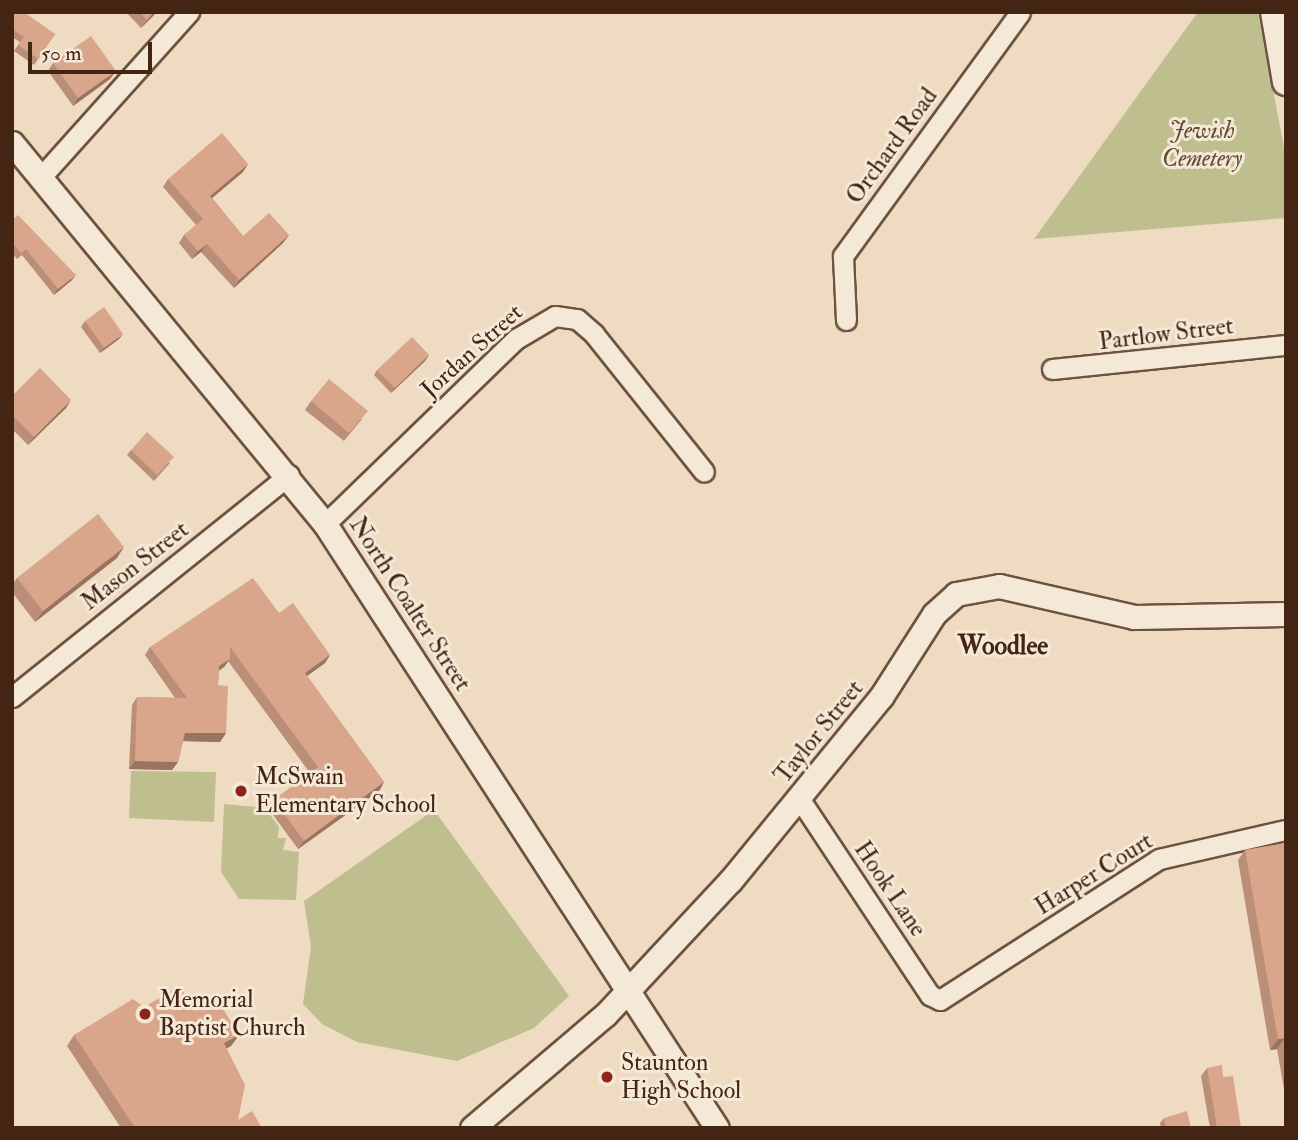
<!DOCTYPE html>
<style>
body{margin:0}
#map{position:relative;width:1298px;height:1140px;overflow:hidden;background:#eedbc1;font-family:"IM FELL Double Pica",serif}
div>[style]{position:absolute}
.green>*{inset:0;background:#bfbe8f}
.roads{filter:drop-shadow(2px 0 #6e523f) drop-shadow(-2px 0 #6e523f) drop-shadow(0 2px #6e523f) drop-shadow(0 -2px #6e523f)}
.minor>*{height:19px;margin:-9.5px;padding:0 9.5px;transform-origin:9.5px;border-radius:9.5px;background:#f4e8d7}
.tertiary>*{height:23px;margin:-11.5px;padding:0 11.5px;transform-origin:11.5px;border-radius:11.5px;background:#f4e8d7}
.secondary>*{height:26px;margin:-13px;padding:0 13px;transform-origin:13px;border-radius:13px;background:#f4e8d7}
.wall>*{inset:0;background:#bb8e78}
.shaded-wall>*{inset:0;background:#987461}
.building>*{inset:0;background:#d9a58b}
.dots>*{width:19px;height:19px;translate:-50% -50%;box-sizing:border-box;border:4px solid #f4e8d7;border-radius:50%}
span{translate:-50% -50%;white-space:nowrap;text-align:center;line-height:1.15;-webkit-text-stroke:6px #f4e8d7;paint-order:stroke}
.park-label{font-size:24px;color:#634b33;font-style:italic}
.street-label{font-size:24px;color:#442514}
.poi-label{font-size:24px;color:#442514}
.left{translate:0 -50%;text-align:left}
.neighbourhood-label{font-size:26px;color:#442514;font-weight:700}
.frame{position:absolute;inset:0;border:14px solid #442514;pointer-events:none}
.scale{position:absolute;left:28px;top:42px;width:124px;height:32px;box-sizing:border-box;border:4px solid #442514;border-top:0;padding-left:9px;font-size:21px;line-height:24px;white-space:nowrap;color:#442514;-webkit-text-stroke:5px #f4e8d7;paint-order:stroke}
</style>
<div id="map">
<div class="green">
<i style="clip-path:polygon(1198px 12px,1258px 12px,1286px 158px,1286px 218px,1034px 239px)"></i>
<i style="clip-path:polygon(131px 771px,216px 772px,214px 822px,129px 818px)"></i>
<i style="clip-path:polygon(224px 804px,265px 808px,279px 827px,278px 838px,286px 838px,283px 850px,299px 852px,296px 900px,239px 899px,221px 872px)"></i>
<i style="clip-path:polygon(434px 810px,569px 996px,534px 1028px,457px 1061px,357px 1042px,322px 1024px,303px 1004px,311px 947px,304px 901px)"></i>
</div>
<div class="roads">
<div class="minor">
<i style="left:41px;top:177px;width:222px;rotate:-48.1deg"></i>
<i style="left:846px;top:320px;width:64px;rotate:-92.7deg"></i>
<i style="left:843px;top:256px;width:301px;rotate:-54deg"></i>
<i style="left:1052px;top:369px;width:235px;rotate:-5.9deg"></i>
<i style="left:325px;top:524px;width:266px;rotate:-44.1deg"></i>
<i style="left:516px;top:339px;width:45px;rotate:-30.5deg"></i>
<i style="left:555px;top:316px;width:22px;rotate:8deg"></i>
<i style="left:577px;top:319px;width:23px;rotate:41deg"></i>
<i style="left:594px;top:334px;width:176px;rotate:51.4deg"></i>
<i style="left:12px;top:697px;width:355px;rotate:-38.7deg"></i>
<i style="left:799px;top:798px;width:237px;rotate:56.4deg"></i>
<i style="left:930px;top:995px;width:11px;rotate:27deg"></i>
<i style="left:940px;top:1000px;width:260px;rotate:-32.8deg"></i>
<i style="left:1159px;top:859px;width:130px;rotate:-12.9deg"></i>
</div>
<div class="tertiary">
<i style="left:12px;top:143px;width:493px;rotate:50.6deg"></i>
<i style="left:325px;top:524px;width:720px;rotate:57.02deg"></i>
<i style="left:472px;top:1128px;width:175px;rotate:-40.4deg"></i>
<i style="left:605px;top:1015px;width:185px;rotate:-47deg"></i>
<i style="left:731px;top:880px;width:237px;rotate:-50.7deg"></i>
<i style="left:881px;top:697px;width:98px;rotate:-57.4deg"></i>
<i style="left:934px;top:614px;width:30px;rotate:-42deg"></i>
<i style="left:956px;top:594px;width:44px;rotate:-10.5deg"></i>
<i style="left:999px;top:586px;width:139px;rotate:12.9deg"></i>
<i style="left:1134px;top:617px;width:152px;rotate:-1.1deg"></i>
</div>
<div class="secondary">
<i style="left:1274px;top:12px;width:71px;rotate:80.3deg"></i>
</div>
</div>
<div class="wall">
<i style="clip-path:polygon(12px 12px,55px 34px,34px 65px,14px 51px,20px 42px,12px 37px)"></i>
<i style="clip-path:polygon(126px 12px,157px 12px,141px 28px)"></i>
<i style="clip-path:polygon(53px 63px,110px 79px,73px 106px,48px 71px)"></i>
<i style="clip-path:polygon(243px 172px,212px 198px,243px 236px,289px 235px,283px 243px,234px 288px,201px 252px,192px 259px,179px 243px,184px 235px,196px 225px,163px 187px,168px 179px)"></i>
<i style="clip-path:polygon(12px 220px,72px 280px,54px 295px,22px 255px,17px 259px,12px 253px)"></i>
<i style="clip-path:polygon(85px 321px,119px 339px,100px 353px,81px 327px)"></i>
<i style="clip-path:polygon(429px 355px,425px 361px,391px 393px,374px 375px,377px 370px)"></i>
<i style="clip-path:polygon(12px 396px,66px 408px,28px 445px,12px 429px)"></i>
<i style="clip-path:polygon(311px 401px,362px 419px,344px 441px,305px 410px)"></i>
<i style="clip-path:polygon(131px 450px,170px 463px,154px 481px,127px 455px)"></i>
<i style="clip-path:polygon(117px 558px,35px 622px,12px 592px,12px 585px,17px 578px)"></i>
<i style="clip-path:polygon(279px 613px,330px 655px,325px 663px,307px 676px,384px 782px,379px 791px,298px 849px,268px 808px,274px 800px,310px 773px,228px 661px,224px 667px,219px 671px,218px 685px,226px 733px,220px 742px,183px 741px,178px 762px,172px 770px,129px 769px,132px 705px,137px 697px,175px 698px,145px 655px,150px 647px)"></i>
<i style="clip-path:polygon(1286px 843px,1286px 1101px,1277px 1049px,1270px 1050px,1238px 860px,1245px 850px)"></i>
<i style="clip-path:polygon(144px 1007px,196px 1011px,239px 1035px,231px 1046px,227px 1048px,238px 1120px,262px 1128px,121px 1128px,67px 1046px,74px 1035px)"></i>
<i style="clip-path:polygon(1207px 1068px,1241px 1128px,1210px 1128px,1201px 1076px)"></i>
<i style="clip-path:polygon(1164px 1118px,1191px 1128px,1161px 1128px,1160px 1123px)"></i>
</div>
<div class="shaded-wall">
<i style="clip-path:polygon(154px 12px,157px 12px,141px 28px,147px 20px)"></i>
<i style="clip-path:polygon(116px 71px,110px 79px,73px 106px,78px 98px)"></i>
<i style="clip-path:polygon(248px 164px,243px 172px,205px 204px,210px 196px)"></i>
<i style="clip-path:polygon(289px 235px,283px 243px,234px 288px,239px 280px)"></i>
<i style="clip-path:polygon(207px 244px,201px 252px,192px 259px,198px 251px)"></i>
<i style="clip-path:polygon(76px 275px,72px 280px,54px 295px,58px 289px)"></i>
<i style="clip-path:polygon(123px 334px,119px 339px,100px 353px,104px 348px)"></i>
<i style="clip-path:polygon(429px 355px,425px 361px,391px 393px,395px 388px)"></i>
<i style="clip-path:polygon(71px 400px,66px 408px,28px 445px,34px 437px)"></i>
<i style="clip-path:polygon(124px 547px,117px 558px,35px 622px,43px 611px)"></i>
<i style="clip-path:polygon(330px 655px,325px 663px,300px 681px,305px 673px)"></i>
<i style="clip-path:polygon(230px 659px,224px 667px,213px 674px,219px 666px)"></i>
<i style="clip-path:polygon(185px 733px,226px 733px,220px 742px,179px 741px)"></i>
<i style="clip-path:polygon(135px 761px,178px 762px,172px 770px,129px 769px)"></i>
<i style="clip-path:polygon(384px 782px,379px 791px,298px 849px,304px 841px)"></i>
<i style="clip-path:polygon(239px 1035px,231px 1046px,216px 1054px,224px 1043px)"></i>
<i style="clip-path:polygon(1285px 1038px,1277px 1049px,1270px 1050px,1278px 1039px)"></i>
</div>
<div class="building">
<i style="clip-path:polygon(12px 12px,24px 12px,55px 34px,38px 59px,18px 45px,24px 37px,12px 29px)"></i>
<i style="clip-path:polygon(140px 12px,154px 12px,147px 20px)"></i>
<i style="clip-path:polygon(91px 36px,116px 71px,78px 98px,53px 63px)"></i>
<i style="clip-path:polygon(222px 133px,248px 164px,210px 196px,243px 236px,269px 213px,289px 235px,239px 280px,207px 244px,198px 251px,184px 235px,203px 219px,168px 179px)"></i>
<i style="clip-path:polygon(18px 215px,76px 275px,58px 289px,26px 249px,21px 253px,12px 243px,12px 220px)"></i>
<i style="clip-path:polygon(104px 307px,123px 334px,104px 348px,85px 321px)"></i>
<i style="clip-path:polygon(412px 337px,429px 355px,395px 388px,377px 370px)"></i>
<i style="clip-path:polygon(40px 368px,71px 400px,34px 437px,12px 415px,12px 396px)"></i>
<i style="clip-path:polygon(329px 379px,368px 411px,349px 433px,311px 401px)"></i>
<i style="clip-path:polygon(147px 432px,174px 457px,157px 475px,131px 450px)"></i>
<i style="clip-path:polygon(98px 514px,124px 547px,43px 611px,17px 578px)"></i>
<i style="clip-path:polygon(253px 578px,279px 613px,293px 603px,330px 655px,305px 673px,384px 782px,304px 841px,274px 800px,318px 767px,230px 647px,230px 659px,219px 666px,218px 685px,228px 686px,226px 733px,185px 733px,178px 762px,135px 761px,137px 697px,187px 698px,150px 647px)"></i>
<i style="clip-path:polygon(1286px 843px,1286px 1045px,1285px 1038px,1278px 1039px,1245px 850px)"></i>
<i style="clip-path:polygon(180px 986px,196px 1011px,217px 999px,239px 1035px,224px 1043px,245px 1085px,238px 1120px,252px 1111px,262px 1128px,135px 1128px,74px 1035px,133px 999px,144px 1007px)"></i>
<i style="clip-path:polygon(1222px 1065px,1223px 1077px,1233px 1076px,1241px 1128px,1217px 1128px,1207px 1068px)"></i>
<i style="clip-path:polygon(1187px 1111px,1191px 1128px,1166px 1128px,1164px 1118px)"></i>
</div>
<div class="dots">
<i style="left:241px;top:791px;background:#8f2418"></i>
<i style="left:145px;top:1014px;background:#8f2418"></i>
<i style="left:607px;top:1077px;background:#8f2418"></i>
</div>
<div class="park-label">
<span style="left:1202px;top:145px">Jewish<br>Cemetery</span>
</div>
<div class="street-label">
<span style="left:892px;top:146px;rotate:-54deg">Orchard Road</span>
<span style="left:1166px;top:334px;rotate:-7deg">Partlow Street</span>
<span style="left:472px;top:351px;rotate:-42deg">Jordan Street</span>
<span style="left:135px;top:566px;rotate:-38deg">Mason Street</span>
<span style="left:410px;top:604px;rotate:57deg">North Coalter Street</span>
<span style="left:819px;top:732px;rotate:-51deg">Taylor Street</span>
<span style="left:1094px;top:874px;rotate:-32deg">Harper Court</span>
<span style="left:890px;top:889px;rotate:56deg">Hook Lane</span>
</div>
<div class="poi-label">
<span class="left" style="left:255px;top:791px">McSwain<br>Elementary School</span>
<span class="left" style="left:159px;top:1014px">Memorial<br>Baptist Church</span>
<span class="left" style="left:621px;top:1077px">Staunton<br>High School</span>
</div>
<div class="neighbourhood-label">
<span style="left:1003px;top:647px">Woodlee</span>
</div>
<div class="frame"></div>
<div class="scale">50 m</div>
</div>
